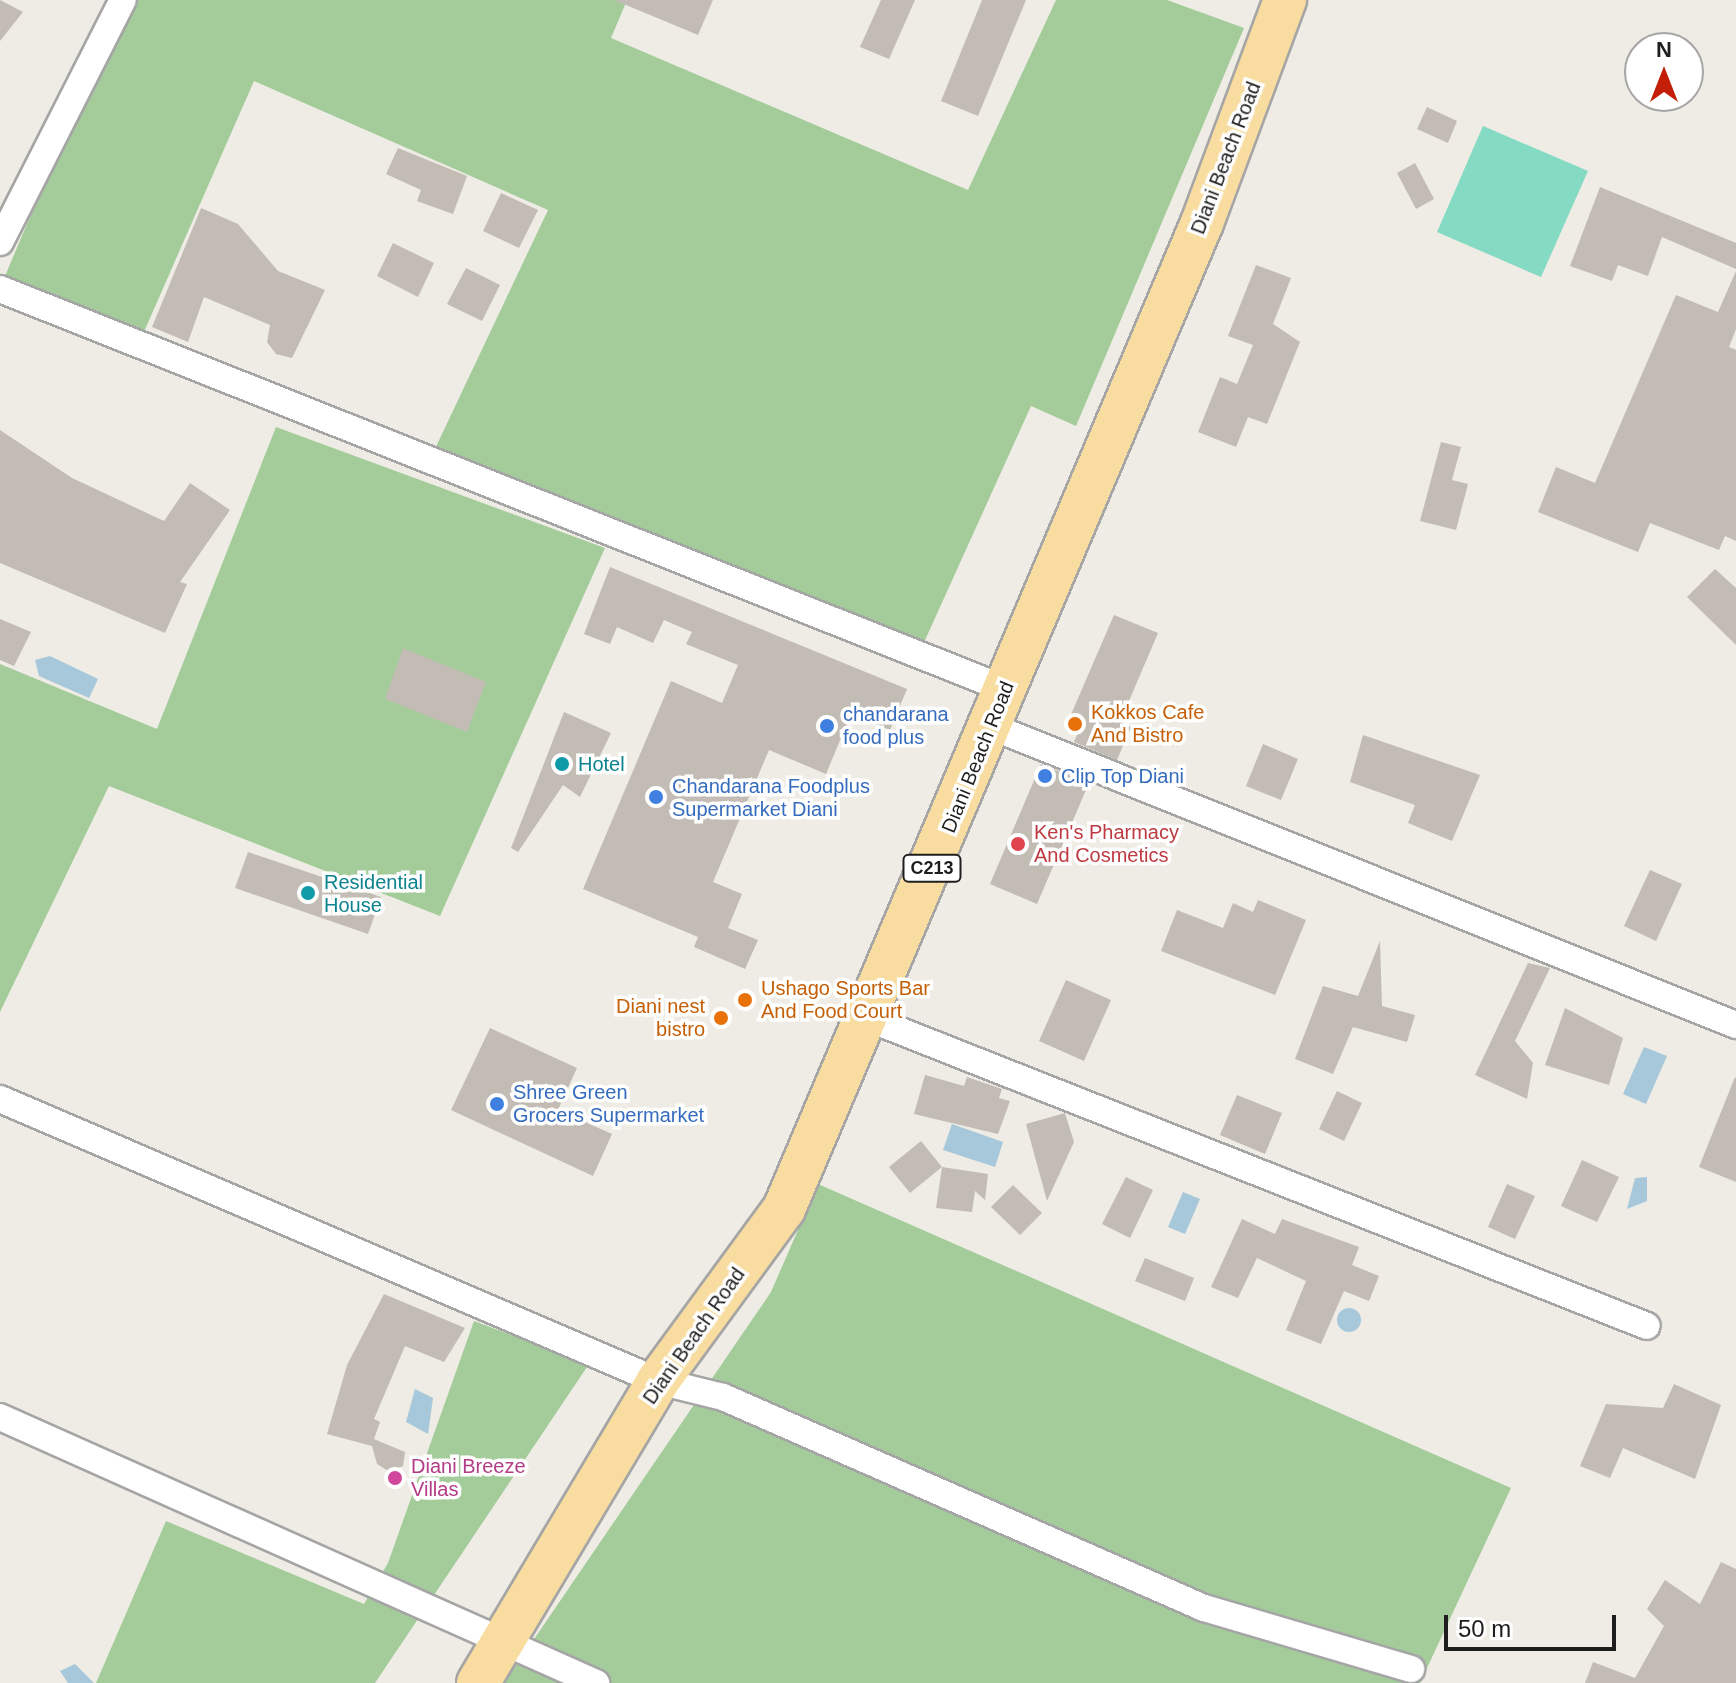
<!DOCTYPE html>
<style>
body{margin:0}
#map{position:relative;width:1736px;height:1683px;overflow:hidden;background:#eeece4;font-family:Arial,sans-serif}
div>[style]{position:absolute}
.forest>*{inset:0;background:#a3cc9a}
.pitch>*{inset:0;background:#85dac3}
.water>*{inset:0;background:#a6c8da}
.round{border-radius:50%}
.building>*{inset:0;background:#c3bcb4}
.roads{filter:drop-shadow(2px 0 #a5a5a5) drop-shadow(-2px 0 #a5a5a5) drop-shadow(0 2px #a5a5a5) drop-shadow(0 -2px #a5a5a5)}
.minor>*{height:26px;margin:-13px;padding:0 13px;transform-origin:13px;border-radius:13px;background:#fff}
.primary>*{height:42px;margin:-21px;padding:0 21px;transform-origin:21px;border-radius:21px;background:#f8dca0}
.dots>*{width:22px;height:22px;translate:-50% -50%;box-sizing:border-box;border:4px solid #fff;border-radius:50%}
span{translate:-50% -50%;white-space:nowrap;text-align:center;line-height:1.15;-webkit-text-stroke:7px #fff;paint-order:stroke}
.shield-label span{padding:2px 6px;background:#fff;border:2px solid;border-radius:6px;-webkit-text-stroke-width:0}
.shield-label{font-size:18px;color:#1e1e1e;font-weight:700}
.street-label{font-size:20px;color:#1e1e1e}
.food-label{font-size:20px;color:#c56008}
.left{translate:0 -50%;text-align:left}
.right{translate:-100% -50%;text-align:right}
.shop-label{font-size:20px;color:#366cbe}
.culture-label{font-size:20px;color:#0d838f}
.health-label{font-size:20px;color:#be3a42}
.hotel-label{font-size:20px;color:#b23c85}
.north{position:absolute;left:1624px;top:32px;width:80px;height:80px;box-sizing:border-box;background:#fff;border:2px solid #a5a5a5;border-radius:50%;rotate:0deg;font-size:22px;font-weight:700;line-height:32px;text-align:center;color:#1e1e1e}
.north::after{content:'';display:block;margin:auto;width:28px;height:36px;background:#c31e08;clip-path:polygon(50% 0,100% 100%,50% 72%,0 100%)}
.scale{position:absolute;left:1444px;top:1615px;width:172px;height:36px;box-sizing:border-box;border:4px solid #1e1e1e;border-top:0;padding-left:10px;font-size:24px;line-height:28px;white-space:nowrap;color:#1e1e1e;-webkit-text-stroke:6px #fff;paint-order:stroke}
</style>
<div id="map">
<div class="forest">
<i style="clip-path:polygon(122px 0,627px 0,611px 38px,968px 190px,1056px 0,1167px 0,1244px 28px,1076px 426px,1031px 406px,921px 649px,433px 453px,548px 210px,254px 81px,143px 334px,5px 276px)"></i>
<i style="clip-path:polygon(276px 427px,605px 548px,440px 916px,109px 786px,0 1012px,0 664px,157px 729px)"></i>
<i style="clip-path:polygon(818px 1184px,1511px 1488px,1420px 1683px,504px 1683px,771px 1292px)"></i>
<i style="clip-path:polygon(474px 1321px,589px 1364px,375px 1683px,96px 1683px,166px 1521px,364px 1604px,388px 1563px)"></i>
</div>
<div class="pitch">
<i style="clip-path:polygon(1483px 126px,1588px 171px,1541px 277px,1437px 232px)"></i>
</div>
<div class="water">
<i style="clip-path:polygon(50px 656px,98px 679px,89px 698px,39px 676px,35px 660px)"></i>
<i style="clip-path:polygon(1644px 1047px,1667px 1056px,1646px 1104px,1623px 1094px)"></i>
<i style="clip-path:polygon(952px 1124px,1003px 1142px,995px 1167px,943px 1150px)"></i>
<i style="clip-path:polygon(1647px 1177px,1647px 1201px,1627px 1209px,1635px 1178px)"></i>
<i style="clip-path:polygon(1183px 1192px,1200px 1199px,1185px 1234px,1168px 1227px)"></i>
<i class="round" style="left:1337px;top:1308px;width:24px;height:24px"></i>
<i style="clip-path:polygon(415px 1389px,433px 1398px,428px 1434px,406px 1422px)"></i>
<i style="clip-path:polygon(75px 1664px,94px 1683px,68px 1683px,60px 1671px)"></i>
</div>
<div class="building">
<i style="clip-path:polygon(0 0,23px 12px,0 41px)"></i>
<i style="clip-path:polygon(614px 0,713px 0,698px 35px)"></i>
<i style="clip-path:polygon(881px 0,915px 0,889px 59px,860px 47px)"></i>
<i style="clip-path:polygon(982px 0,1026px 0,978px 116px,941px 101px)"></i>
<i style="clip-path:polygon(1427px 107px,1457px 121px,1448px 143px,1417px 129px)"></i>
<i style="clip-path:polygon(398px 148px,467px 176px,453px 214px,417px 201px,421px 190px,386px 174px)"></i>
<i style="clip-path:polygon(1415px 163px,1434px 199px,1416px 209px,1397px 173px)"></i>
<i style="clip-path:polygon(1600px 187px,1736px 243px,1736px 269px,1662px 237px,1648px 276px,1618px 265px,1612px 281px,1570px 266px)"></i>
<i style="clip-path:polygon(501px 193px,538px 210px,519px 248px,483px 231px)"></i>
<i style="clip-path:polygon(201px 208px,238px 224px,278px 271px,325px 290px,292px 358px,276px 354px,267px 342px,270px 325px,204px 297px,188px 342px,152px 327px)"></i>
<i style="clip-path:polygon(393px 243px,434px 263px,418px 297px,377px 276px)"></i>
<i style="clip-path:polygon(1256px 265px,1291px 278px,1273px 324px,1300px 342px,1267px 424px,1248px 417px,1236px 447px,1198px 432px,1220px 377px,1237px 384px,1253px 345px,1228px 336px)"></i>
<i style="clip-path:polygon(466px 268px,500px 285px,482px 321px,447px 304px)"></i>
<i style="clip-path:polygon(1736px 271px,1736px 329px,1729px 347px,1736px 350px,1736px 541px,1725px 536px,1719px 550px,1650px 523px,1638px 552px,1538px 512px,1556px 467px,1595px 483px,1676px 295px,1718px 312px)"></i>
<i style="clip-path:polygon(0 430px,72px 478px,164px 521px,190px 483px,230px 510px,180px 582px,187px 584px,165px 633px,0 563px)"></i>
<i style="clip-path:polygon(1441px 442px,1461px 447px,1452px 480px,1468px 484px,1456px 530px,1420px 521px)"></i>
<i style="clip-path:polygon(610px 567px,907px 689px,890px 730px,851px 714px,826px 774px,769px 750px,713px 882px,742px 894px,728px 928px,758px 940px,745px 969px,694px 947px,698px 937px,583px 889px,671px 681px,722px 703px,738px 665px,686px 644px,692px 632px,664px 620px,653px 643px,617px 627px,610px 644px,584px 634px)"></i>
<i style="clip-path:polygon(1715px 569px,1736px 588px,1736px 645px,1687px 597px)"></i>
<i style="clip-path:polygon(1114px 615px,1158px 633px,1120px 722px,1131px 727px,1117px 760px,1074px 742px,1078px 732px,1066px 726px)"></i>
<i style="clip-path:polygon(0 619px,31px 632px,14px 666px,0 660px)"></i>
<i style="clip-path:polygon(403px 648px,486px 682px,467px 732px,385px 699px)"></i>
<i style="clip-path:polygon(564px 712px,611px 733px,580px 797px,563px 785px,518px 852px,511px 848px)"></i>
<i style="clip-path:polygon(1363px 735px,1480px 775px,1452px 841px,1408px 823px,1415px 805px,1350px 782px)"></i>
<i style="clip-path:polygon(1263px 744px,1298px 759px,1281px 800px,1246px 786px)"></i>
<i style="clip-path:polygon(1041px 764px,1089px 783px,1037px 904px,990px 884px)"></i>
<i style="clip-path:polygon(248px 852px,381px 897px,368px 934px,235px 888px)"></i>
<i style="clip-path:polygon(1650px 870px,1682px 884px,1656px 941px,1624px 926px)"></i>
<i style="clip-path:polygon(1258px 900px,1306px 920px,1275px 995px,1161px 951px,1177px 910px,1223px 928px,1233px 903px,1253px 912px)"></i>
<i style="clip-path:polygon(1380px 941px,1382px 1006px,1415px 1015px,1407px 1042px,1353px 1027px,1333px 1074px,1295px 1059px,1323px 986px,1358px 996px)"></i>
<i style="clip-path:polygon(1528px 963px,1550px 968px,1515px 1041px,1533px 1063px,1527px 1099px,1475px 1075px)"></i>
<i style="clip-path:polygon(1066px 980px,1111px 1000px,1084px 1061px,1039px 1041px)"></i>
<i style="clip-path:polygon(1565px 1008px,1623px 1038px,1609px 1085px,1545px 1065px)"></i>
<i style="clip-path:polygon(490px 1028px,577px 1068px,558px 1110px,612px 1134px,593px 1176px,451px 1110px)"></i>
<i style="clip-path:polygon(925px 1075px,964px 1086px,967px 1077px,1002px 1089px,999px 1098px,1010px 1101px,998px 1134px,914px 1114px)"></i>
<i style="clip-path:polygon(1735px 1077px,1736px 1078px,1736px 1182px,1699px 1167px)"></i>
<i style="clip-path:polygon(1337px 1091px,1362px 1103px,1344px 1141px,1319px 1129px)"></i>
<i style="clip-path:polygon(1237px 1095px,1282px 1113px,1265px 1154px,1220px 1135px)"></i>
<i style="clip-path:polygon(1065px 1113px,1074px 1142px,1047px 1201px,1026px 1124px)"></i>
<i style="clip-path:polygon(921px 1141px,942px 1167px,910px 1193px,889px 1167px)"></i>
<i style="clip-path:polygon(1582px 1160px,1619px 1177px,1597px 1222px,1561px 1206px)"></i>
<i style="clip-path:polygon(942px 1167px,988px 1174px,985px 1200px,975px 1191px,972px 1212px,936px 1208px)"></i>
<i style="clip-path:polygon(1126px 1177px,1153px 1190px,1130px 1238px,1102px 1224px)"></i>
<i style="clip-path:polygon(1507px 1184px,1535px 1196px,1515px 1239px,1488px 1227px)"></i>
<i style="clip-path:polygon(1013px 1185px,1042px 1213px,1020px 1235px,991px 1207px)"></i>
<i style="clip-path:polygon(1242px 1219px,1275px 1234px,1282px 1219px,1359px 1247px,1352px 1265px,1379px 1276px,1369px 1301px,1344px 1291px,1321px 1344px,1286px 1330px,1306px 1281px,1257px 1258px,1238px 1298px,1211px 1287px)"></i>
<i style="clip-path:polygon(1145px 1258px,1194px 1278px,1185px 1301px,1135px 1281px)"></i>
<i style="clip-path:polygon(384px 1294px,465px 1328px,444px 1362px,405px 1346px,374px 1419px,380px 1422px,374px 1439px,405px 1452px,403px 1466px,390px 1472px,377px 1464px,372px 1446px,327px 1434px,347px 1365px)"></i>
<i style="clip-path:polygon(1674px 1384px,1721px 1405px,1695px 1479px,1623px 1448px,1610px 1478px,1580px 1466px,1606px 1404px,1663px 1408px)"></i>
<i style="clip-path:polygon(1721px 1562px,1736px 1569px,1736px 1683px,1585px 1683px,1593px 1662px,1635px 1678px,1664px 1626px,1647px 1609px,1665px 1580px,1700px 1604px)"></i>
</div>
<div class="roads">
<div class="minor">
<i style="left:0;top:242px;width:271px;rotate:-63.1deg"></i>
<i style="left:0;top:289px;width:1082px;rotate:21.7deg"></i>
<i style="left:990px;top:726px;width:804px;rotate:21.84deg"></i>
<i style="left:870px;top:1019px;width:835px;rotate:21.56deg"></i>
<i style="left:0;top:1099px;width:716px;rotate:23.2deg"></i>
<i style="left:658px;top:1381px;width:67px;rotate:13.8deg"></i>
<i style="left:723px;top:1397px;width:525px;rotate:23.69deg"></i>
<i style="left:1204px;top:1608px;width:216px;rotate:16.4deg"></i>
<i style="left:0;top:1417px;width:653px;rotate:24.05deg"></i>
</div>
<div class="primary">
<i style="left:478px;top:1683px;width:352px;rotate:-59.2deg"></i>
<i style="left:658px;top:1381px;width:213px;rotate:-53.8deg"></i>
<i style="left:784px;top:1209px;width:1071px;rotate:-67.03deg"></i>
<i style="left:1202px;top:223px;width:238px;rotate:-69.6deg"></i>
</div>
</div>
<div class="dots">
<i style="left:1075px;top:724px;background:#e8710a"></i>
<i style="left:827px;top:726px;background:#3f7fe0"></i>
<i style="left:562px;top:764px;background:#0f9aa8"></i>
<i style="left:1045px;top:776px;background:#3f7fe0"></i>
<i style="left:656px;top:797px;background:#3f7fe0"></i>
<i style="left:1018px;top:844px;background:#e0444e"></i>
<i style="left:308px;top:893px;background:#0f9aa8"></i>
<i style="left:745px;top:1000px;background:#e8710a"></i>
<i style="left:721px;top:1018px;background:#e8710a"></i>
<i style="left:497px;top:1104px;background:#3f7fe0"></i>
<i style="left:395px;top:1478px;background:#d1479c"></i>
</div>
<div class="shield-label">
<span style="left:932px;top:868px">C213</span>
</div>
<div class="street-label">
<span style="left:1226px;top:158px;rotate:-69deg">Diani Beach Road</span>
<span style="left:978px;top:757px;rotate:-68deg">Diani Beach Road</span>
<span style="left:694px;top:1336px;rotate:-55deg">Diani Beach Road</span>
</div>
<div class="food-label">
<span class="left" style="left:1091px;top:724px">Kokkos Cafe<br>And Bistro</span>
<span class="left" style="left:761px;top:1000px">Ushago Sports Bar<br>And Food Court</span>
<span class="right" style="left:705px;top:1018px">Diani nest<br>bistro</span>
</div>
<div class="shop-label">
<span class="left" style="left:843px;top:726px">chandarana<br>food plus</span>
<span class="left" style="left:1061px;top:776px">Clip Top Diani</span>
<span class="left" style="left:672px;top:798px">Chandarana Foodplus<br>Supermarket Diani</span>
<span class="left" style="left:513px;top:1104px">Shree Green<br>Grocers Supermarket</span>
</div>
<div class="culture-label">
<span class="left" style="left:578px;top:764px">Hotel</span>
<span class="left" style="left:324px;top:894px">Residential<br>House</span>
</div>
<div class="health-label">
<span class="left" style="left:1034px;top:844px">Ken's Pharmacy<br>And Cosmetics</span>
</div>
<div class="hotel-label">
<span class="left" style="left:411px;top:1478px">Diani Breeze<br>Villas</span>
</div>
<div class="north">N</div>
<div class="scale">50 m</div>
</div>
